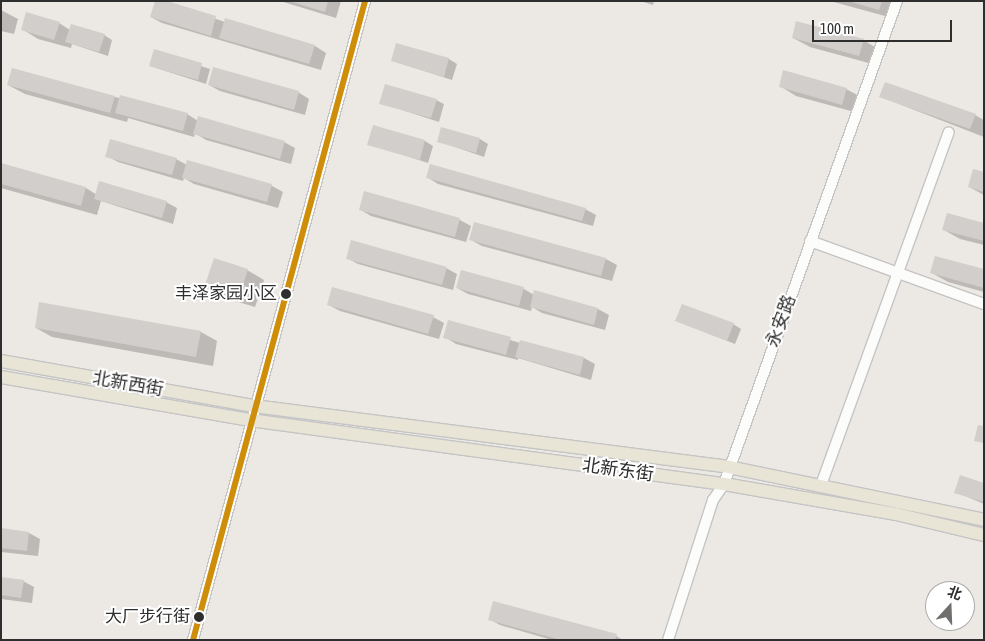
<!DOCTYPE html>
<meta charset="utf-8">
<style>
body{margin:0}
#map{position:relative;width:985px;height:641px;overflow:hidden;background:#ece8e4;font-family:"Asap Condensed","Noto Sans SC",sans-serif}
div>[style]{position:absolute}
.shadow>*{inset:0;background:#0003}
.building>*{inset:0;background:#d1cecb}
.roads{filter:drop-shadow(1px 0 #c5c4c5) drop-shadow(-1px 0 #c5c4c5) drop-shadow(0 1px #c5c4c5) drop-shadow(0 -1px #c5c4c5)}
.minor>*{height:10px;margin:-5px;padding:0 5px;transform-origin:5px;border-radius:5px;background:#fcfcfb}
.major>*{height:12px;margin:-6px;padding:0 6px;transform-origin:6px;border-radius:6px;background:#e8e4d6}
.bus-1>*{height:6px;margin:-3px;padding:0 3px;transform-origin:3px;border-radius:3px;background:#cf8e09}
.dots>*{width:14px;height:14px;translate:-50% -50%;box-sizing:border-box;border:2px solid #fff;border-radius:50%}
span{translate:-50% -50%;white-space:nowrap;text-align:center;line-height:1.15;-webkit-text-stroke:4px #fff;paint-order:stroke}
.bus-label{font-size:17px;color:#2e2e2e}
.right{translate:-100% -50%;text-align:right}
.street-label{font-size:18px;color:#2e2e2e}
.frame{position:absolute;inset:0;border:2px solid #2e2e2e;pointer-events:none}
.north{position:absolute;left:925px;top:581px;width:50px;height:50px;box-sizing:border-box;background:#fff;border:1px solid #ababab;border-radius:50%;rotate:20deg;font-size:14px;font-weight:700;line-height:20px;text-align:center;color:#2e2e2e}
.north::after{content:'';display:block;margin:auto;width:18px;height:22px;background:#706f6e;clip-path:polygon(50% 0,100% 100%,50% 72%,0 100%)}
.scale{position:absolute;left:812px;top:20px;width:140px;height:22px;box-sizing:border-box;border:2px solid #2e2e2e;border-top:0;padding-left:6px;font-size:15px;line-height:18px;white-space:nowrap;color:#2e2e2e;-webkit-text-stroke:4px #fff;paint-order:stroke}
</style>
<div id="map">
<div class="shadow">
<i style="clip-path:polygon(163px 1px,225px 22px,315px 46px,326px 53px,321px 70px,162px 23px,151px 17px)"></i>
<i style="clip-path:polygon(280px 1px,341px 1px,336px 18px)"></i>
<i style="clip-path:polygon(640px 1px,654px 1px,653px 5px)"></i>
<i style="clip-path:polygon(830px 1px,896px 1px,896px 19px)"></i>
<i style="clip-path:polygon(1px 10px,18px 19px,14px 34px,1px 31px)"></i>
<i style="clip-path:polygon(59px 23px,70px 30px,104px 35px,112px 40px,108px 56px,72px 44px,71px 48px,38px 39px,22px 29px)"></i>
<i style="clip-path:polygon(793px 38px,863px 40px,880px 50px,876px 65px,810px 47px)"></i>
<i style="clip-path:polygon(154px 51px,210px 69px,206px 84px,150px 66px)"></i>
<i style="clip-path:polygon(449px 59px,457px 64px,452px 80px,393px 61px)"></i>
<i style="clip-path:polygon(8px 85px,115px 97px,187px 114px,198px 121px,284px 142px,295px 148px,291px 164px,206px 140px,195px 133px,194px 137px,128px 118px,127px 122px,25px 94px)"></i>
<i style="clip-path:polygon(209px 85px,298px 92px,309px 99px,305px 115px,220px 91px)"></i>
<i style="clip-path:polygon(780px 86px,846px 89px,863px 98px,858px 113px,796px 96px)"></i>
<i style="clip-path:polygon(881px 97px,975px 115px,984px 120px,984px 137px)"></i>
<i style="clip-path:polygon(436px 100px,444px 104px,439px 122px,381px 103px)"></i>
<i style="clip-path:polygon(480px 139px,488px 144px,484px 157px,438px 141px)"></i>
<i style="clip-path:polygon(425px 141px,433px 146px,428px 163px,369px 144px)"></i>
<i style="clip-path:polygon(107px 156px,176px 159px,187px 165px,188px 162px,272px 186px,283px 192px,278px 208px,194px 184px,184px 178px,183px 181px,118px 162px)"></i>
<i style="clip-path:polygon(1px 165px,86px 188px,97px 195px,166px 202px,177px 208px,173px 224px,101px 201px,97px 215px,1px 188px)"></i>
<i style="clip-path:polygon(984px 173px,984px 195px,969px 187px)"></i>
<i style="clip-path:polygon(427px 177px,585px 209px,596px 215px,593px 226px,438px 184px)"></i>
<i style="clip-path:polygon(365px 193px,460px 220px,471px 226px,466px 242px,371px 216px,361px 210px)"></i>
<i style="clip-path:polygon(475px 224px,606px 259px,617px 265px,612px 281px,482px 246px,471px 240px)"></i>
<i style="clip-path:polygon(984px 224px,984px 245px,960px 239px,944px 230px)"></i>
<i style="clip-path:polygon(347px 258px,446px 268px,457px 274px,453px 290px,358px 264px)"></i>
<i style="clip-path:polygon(247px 270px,264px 280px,255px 307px,222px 297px,206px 287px)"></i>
<i style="clip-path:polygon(984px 270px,984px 292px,948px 282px,932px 273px)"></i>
<i style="clip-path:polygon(462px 272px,524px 289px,534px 295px,535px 291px,598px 309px,609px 315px,605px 330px,542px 313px,532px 307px,531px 311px,468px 294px,457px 288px)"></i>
<i style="clip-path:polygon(329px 305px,433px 317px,444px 323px,439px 339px,340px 311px)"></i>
<i style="clip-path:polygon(449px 321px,520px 343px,584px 358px,595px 364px,591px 380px,518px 358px,518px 360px,456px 344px,445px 337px)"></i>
<i style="clip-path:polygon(677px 321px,733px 324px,741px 329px,735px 344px)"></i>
<i style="clip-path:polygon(36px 328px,201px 332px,217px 341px,213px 366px,52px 337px)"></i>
<i style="clip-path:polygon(984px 484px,984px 504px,956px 492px)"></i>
<i style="clip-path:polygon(1px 530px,29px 533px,40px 539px,38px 556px,1px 552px)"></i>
<i style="clip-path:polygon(1px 578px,23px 581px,34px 587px,32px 603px,1px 599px)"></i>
<i style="clip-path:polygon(489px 619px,616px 636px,623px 640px,552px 640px,500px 625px)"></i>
</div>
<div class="building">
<i style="clip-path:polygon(155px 1px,167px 1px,216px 16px,211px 36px,150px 17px)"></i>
<i style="clip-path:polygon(289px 1px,328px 1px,325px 12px)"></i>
<i style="clip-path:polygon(848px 1px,882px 1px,879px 10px)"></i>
<i style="clip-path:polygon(26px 12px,60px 22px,54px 40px,21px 30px)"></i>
<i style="clip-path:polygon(225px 18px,315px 45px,309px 64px,219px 38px)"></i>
<i style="clip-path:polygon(796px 21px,864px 39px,859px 56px,792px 38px)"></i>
<i style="clip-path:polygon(71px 24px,105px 34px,99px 52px,65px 42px)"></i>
<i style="clip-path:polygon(396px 43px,449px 58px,444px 77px,391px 61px)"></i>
<i style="clip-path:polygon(154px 49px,202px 63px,198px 80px,149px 66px)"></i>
<i style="clip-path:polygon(213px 67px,299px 91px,294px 110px,208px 85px)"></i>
<i style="clip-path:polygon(12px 68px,115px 96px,110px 113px,7px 85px)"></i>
<i style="clip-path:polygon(783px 70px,847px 88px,842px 105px,779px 87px)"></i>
<i style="clip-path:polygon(885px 82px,976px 114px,970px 129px,879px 97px)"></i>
<i style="clip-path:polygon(385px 84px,437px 99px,431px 118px,379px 104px)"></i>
<i style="clip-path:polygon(120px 95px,188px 113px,183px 131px,115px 113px)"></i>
<i style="clip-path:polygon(198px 116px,285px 141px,280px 159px,193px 134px)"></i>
<i style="clip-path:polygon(373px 125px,425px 140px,420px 160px,367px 145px)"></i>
<i style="clip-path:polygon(441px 127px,480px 138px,476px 153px,437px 142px)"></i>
<i style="clip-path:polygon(110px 139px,177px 158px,172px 175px,105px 157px)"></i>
<i style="clip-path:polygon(187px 160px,272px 184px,267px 202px,182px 178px)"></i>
<i style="clip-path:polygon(1px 163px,86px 187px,81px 206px,1px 184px)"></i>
<i style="clip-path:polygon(430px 164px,586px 208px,582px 221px,426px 178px)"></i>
<i style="clip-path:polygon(973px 169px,984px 172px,984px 192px,968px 187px)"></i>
<i style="clip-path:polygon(99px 181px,167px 201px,162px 218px,94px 199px)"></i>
<i style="clip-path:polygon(364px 191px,460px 218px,455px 237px,359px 210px)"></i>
<i style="clip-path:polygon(947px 213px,984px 223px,984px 241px,942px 230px)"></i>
<i style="clip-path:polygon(474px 222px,606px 258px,601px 276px,469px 240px)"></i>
<i style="clip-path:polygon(351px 240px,447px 267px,442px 285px,346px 259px)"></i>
<i style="clip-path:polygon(935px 256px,984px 269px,984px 288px,930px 273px)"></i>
<i style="clip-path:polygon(214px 258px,248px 269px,239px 299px,204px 288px)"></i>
<i style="clip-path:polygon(461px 270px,524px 287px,519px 306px,456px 288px)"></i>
<i style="clip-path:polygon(332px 287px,434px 315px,428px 334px,327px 305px)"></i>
<i style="clip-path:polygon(534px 290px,598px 308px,594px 325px,530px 307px)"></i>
<i style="clip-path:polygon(39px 302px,201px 331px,196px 357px,35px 328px)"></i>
<i style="clip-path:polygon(682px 304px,734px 323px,727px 341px,675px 321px)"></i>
<i style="clip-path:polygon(448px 320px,511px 337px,506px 355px,443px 338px)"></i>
<i style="clip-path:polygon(520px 340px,584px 357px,580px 375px,515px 357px)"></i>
<i style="clip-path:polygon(978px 425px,984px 426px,984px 443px,974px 441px)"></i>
<i style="clip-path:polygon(960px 475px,984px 483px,984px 502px,954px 493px)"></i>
<i style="clip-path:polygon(1px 528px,29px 532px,27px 551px,1px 548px)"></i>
<i style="clip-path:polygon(1px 577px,24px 580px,21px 598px,1px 595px)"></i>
<i style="clip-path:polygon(493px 601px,617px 634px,615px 640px,561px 640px,488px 620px)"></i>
</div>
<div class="roads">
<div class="minor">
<i style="left:810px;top:241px;width:185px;rotate:19.9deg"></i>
<i style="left:821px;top:485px;width:375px;rotate:-70.1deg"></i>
<i style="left:193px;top:640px;width:662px;rotate:-74.93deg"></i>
<i style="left:668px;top:640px;width:147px;rotate:-72.2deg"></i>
<i style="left:713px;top:500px;width:19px;rotate:-55deg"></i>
<i style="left:724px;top:484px;width:513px;rotate:-70.29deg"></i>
</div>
<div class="major">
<i style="left:1px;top:361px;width:257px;rotate:10.1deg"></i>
<i style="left:254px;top:406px;width:479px;rotate:7.3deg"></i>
<i style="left:729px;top:467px;width:260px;rotate:11.7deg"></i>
<i style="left:1px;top:377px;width:253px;rotate:9.8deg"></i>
<i style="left:250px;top:420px;width:478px;rotate:7.7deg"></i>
<i style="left:724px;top:484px;width:175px;rotate:9.9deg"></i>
<i style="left:896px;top:514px;width:90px;rotate:13.4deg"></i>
</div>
</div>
<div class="bus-1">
<i style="left:193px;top:640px;width:662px;rotate:-74.93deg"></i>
</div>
<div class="dots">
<i style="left:286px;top:294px;background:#2e2e2e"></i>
<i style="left:199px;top:617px;background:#2e2e2e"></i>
</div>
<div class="bus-label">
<span class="right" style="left:277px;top:294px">丰泽家园小区</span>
<span class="right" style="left:190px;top:617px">大厂步行街</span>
</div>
<div class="street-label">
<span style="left:781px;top:321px;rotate:-70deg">永安路</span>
<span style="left:128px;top:384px;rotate:10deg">北新西街</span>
<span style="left:618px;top:470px;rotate:8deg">北新东街</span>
</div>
<div class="frame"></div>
<div class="north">北</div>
<div class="scale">100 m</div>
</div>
